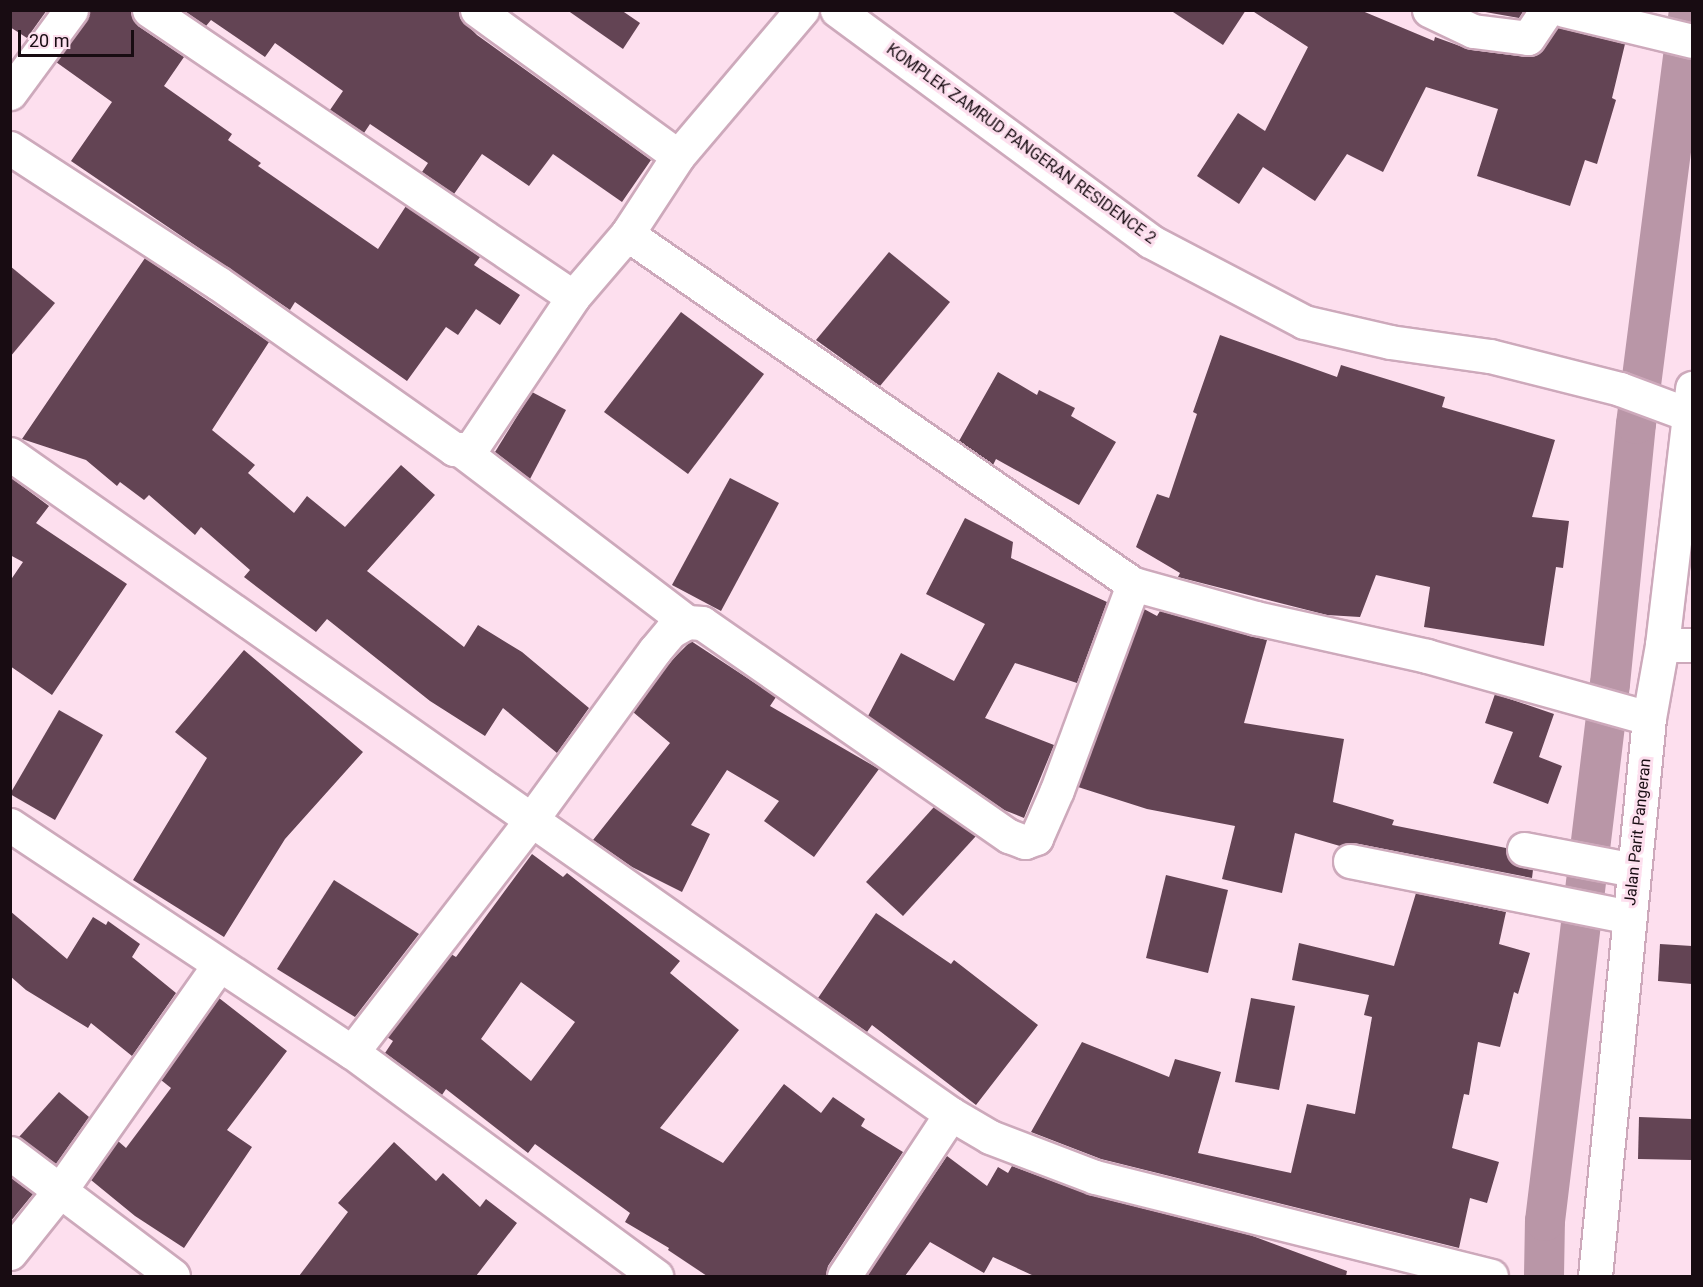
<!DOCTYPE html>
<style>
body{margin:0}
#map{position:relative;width:1703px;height:1287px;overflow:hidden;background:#fddfee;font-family:Roboto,sans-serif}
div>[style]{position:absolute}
.canal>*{height:40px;margin:-20px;padding:0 20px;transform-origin:20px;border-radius:20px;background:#b996a7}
.building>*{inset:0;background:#634454}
.roads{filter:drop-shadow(2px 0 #cda9bb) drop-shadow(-2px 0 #cda9bb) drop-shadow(0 2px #cda9bb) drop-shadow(0 -2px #cda9bb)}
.street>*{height:33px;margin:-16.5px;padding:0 16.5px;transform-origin:16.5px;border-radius:16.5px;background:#fff}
span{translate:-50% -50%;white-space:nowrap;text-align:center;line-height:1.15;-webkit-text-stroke:6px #fddfee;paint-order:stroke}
.street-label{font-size:16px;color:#180c12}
.frame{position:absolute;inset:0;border:12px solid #180c12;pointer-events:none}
.scale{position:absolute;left:18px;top:30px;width:116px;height:27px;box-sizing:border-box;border:3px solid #180c12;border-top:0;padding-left:8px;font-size:18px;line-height:21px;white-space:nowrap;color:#180c12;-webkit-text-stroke:4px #fddfee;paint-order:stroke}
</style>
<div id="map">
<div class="canal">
<i style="left:1544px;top:1276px;width:55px;rotate:-89deg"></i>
<i style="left:1545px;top:1221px;width:541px;rotate:-83.1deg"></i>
<i style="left:1610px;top:684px;width:261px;rotate:-84.3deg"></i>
<i style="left:1636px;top:424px;width:417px;rotate:-82.7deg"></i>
</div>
<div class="building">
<i style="clip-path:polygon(10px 10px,47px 10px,27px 38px,10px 27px)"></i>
<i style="clip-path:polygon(89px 10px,131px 10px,138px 26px,184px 57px,164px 86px,232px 134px,228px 140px,261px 163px,258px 166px,378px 249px,406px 206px,480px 257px,474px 265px,520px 295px,500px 325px,476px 309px,458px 335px,446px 327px,407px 381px,295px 302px,290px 310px,71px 161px,112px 102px,56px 62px)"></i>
<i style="clip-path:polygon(183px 10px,459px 10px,460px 18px,477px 35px,651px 160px,622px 202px,553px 154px,529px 186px,482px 154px,454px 194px,422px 172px,428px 163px,370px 124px,364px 133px,330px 110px,343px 91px,275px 43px,265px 57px,211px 20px,206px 26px)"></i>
<i style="clip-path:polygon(567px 10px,621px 10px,640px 23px,623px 49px)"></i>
<i style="clip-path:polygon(1170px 10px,1246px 10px,1223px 45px)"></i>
<i style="clip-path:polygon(1251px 10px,1360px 10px,1434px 41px,1435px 37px,1471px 50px,1526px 57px,1543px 49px,1558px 27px,1625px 44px,1612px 98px,1616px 100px,1597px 164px,1585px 160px,1570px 206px,1477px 176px,1498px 109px,1426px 87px,1383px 172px,1347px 154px,1315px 201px,1263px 167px,1239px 204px,1197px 176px,1238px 113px,1265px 131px,1308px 47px)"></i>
<i style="clip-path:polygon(1474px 10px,1524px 10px,1519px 18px)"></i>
<i style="clip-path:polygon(889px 252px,950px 302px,880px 386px,816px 340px)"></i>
<i style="clip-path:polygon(145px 258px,269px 342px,212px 430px,255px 465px,248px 473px,294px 513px,307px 496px,345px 527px,401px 465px,435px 495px,367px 571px,464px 647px,478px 625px,522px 652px,589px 708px,557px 753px,503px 708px,485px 736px,430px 701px,327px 619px,316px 632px,244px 577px,250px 570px,201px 527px,195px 535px,149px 495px,144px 500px,120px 482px,117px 486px,86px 460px,22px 439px)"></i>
<i style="clip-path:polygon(10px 266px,55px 303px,10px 357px)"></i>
<i style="clip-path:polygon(681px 312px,764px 374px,688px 474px,604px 412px)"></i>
<i style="clip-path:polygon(1220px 335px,1337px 377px,1341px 365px,1445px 397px,1442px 407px,1555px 440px,1532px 517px,1569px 521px,1563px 568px,1556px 567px,1544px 646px,1424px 627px,1430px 587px,1376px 575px,1360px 617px,1327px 615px,1178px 577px,1180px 573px,1136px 547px,1157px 494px,1169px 498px,1197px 414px,1193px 412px)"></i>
<i style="clip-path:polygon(998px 372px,1037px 395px,1039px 390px,1075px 408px,1071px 416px,1116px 442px,1079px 505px,996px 459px,993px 465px,959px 441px)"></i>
<i style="clip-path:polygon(532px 392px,566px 410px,530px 479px,495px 452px)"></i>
<i style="clip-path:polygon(10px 477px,49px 506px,36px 523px,127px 584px,52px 695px,10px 666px,10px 581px,23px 562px,10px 555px)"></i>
<i style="clip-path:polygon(730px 478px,779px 503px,721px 611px,672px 585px)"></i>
<i style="clip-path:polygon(965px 518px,1013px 542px,1011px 558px,1107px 602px,1077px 683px,1015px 663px,985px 718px,1054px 745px,1024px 818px,1004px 810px,868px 716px,901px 653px,954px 681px,985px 624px,926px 594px)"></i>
<i style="clip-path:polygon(1144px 609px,1157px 616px,1160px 611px,1267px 640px,1244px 723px,1344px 739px,1333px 802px,1394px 820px,1392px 825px,1506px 848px,1512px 864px,1533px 870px,1532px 878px,1354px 843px,1340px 846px,1295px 833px,1282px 893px,1222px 879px,1235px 826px,1147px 809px,1078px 787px)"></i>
<i style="clip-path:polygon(691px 641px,776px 697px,770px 706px,879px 769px,814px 857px,764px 821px,779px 801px,727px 770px,691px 825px,710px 834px,682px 892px,632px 867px,593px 840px,670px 743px,633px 712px,670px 662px)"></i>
<i style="clip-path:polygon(244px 650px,363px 752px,285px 839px,224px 937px,133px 880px,207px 758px,175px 732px)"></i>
<i style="clip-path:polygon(1495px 694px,1554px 714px,1539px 757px,1562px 766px,1548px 804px,1493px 783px,1513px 732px,1485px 723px)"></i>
<i style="clip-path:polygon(59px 710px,103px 735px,55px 820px,10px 794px)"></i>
<i style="clip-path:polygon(934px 807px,976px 836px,903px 916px,866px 882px)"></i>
<i style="clip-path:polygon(evenodd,532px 854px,563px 877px,567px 873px,680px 961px,670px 973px,739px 1030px,660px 1128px,723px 1163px,784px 1084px,821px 1113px,833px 1097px,865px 1119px,861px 1126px,903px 1152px,828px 1266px,826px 1276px,707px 1276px,668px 1250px,669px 1248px,625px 1222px,630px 1213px,535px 1144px,528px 1153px,446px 1089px,442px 1095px,385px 1053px,393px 1041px,387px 1037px,451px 954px,456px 957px,532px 854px,521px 982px,575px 1022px,531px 1081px,481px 1039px,521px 982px)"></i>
<i style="clip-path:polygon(1166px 875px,1228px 890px,1208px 973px,1146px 958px)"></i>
<i style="clip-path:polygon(334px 880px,419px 934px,355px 1017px,277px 969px)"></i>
<i style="clip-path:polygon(1416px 893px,1506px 912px,1499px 944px,1530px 953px,1518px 994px,1514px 992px,1500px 1047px,1478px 1042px,1469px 1095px,1464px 1094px,1452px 1148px,1499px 1162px,1487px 1203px,1470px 1198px,1459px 1248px,1101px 1159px,1031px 1132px,1082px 1042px,1169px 1077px,1175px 1059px,1221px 1072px,1198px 1153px,1291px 1173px,1307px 1104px,1355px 1114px,1372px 1017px,1364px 1015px,1369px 995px,1292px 980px,1299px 943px,1394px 966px)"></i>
<i style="clip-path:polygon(10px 911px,67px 959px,93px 917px,106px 925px,108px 921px,140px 944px,132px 957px,176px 993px,132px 1056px,91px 1023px,88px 1028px,26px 990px,10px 976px)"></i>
<i style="clip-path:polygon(876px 913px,951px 964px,954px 960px,1038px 1025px,976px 1105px,872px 1025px,867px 1032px,818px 998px)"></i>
<i style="clip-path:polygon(1660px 944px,1692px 946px,1692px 984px,1658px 981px)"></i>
<i style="clip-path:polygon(219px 998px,287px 1051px,227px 1130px,252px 1147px,184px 1248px,135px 1216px,91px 1180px,118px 1141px,126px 1148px,171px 1088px,161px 1080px)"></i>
<i style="clip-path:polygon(1251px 998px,1295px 1006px,1279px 1090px,1235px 1082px)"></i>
<i style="clip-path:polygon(59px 1092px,89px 1117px,56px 1164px,19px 1137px)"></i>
<i style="clip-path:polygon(1639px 1117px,1692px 1119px,1692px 1160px,1638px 1159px)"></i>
<i style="clip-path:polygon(394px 1142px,436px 1181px,443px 1173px,480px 1207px,486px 1199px,517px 1223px,476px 1276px,299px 1276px,348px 1212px,338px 1203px)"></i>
<i style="clip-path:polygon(947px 1156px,987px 1186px,998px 1167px,1008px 1173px,1012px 1166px,1090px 1195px,1250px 1235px,1347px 1271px,1346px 1276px,1034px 1276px,993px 1257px,984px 1273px,930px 1242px,905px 1276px,866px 1276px)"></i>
<i style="clip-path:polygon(10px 1177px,33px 1194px,10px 1222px)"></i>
</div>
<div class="roads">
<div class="street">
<i style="left:149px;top:10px;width:512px;rotate:34.09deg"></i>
<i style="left:477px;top:10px;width:248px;rotate:36deg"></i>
<i style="left:837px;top:10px;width:389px;rotate:36.4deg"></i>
<i style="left:1150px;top:241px;width:174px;rotate:27.7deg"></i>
<i style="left:1304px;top:322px;width:88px;rotate:13.1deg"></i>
<i style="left:1390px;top:342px;width:101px;rotate:8deg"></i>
<i style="left:1490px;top:356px;width:134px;rotate:14.2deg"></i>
<i style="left:1620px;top:389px;width:75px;rotate:20.4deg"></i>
<i style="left:1429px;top:10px;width:49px;rotate:25.5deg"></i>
<i style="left:1473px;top:31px;width:55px;rotate:7.3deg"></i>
<i style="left:1528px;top:38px;width:34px;rotate:-56deg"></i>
<i style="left:1564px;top:10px;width:132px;rotate:13.6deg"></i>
<i style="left:10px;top:93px;width:103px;rotate:-53.7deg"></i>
<i style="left:10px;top:148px;width:248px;rotate:33deg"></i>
<i style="left:218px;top:283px;width:289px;rotate:35.1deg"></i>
<i style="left:454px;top:449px;width:12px"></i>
<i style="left:466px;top:449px;width:8px;rotate:-23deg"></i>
<i style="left:473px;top:446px;width:179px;rotate:-56.1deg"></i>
<i style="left:573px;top:297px;width:83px;rotate:-49.4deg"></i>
<i style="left:627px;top:234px;width:93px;rotate:-56.8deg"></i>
<i style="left:678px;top:156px;width:192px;rotate:-49.7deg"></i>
<i style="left:627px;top:234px;width:615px;rotate:34.67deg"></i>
<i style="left:461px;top:450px;width:284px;rotate:37.3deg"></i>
<i style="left:10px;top:454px;width:1149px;rotate:35.05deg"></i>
<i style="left:951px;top:1114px;width:45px;rotate:30.5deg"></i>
<i style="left:990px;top:1137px;width:112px;rotate:20.9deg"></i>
<i style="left:1095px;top:1177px;width:408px;rotate:14deg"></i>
<i style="left:1662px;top:645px;width:30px"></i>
<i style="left:10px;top:825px;width:410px;rotate:33.6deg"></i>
<i style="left:352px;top:1052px;width:378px;rotate:36.4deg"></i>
<i style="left:1524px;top:849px;width:112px;rotate:10.8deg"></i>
<i style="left:1350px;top:861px;width:285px;rotate:11.3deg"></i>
<i style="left:352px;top:1052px;width:293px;rotate:-52.3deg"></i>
<i style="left:531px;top:820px;width:210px;rotate:-53.9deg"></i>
<i style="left:655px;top:650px;width:25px;rotate:-50deg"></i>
<i style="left:671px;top:631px;width:18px;rotate:-29deg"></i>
<i style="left:687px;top:622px;width:15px;rotate:4deg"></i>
<i style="left:702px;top:623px;width:374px;rotate:34.8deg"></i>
<i style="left:1009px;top:836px;width:17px;rotate:21deg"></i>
<i style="left:1025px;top:842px;width:12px;rotate:-20deg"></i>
<i style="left:1036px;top:838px;width:52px;rotate:-66.4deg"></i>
<i style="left:1057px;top:790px;width:220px;rotate:-69.7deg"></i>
<i style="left:1133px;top:584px;width:128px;rotate:15.5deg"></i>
<i style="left:1256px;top:618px;width:175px;rotate:12.5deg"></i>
<i style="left:1427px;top:656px;width:230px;rotate:15.6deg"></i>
<i style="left:10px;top:1153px;width:204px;rotate:37deg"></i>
<i style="left:10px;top:1253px;width:82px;rotate:-51.4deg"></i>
<i style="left:61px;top:1189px;width:274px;rotate:-54.8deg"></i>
<i style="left:844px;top:1276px;width:194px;rotate:-56.6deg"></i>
<i style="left:1595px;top:1276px;width:561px;rotate:-84.47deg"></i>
<i style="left:1649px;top:718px;width:74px;rotate:-79.9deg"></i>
<i style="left:1662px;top:645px;width:259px;rotate:-83.3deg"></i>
</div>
</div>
<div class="street-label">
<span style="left:1021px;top:144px;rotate:36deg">KOMPLEK ZAMRUD PANGERAN RESIDENCE 2</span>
<span style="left:1638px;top:832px;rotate:-84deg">Jalan Parit Pangeran</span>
</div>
<div class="frame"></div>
<div class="scale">20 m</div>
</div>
